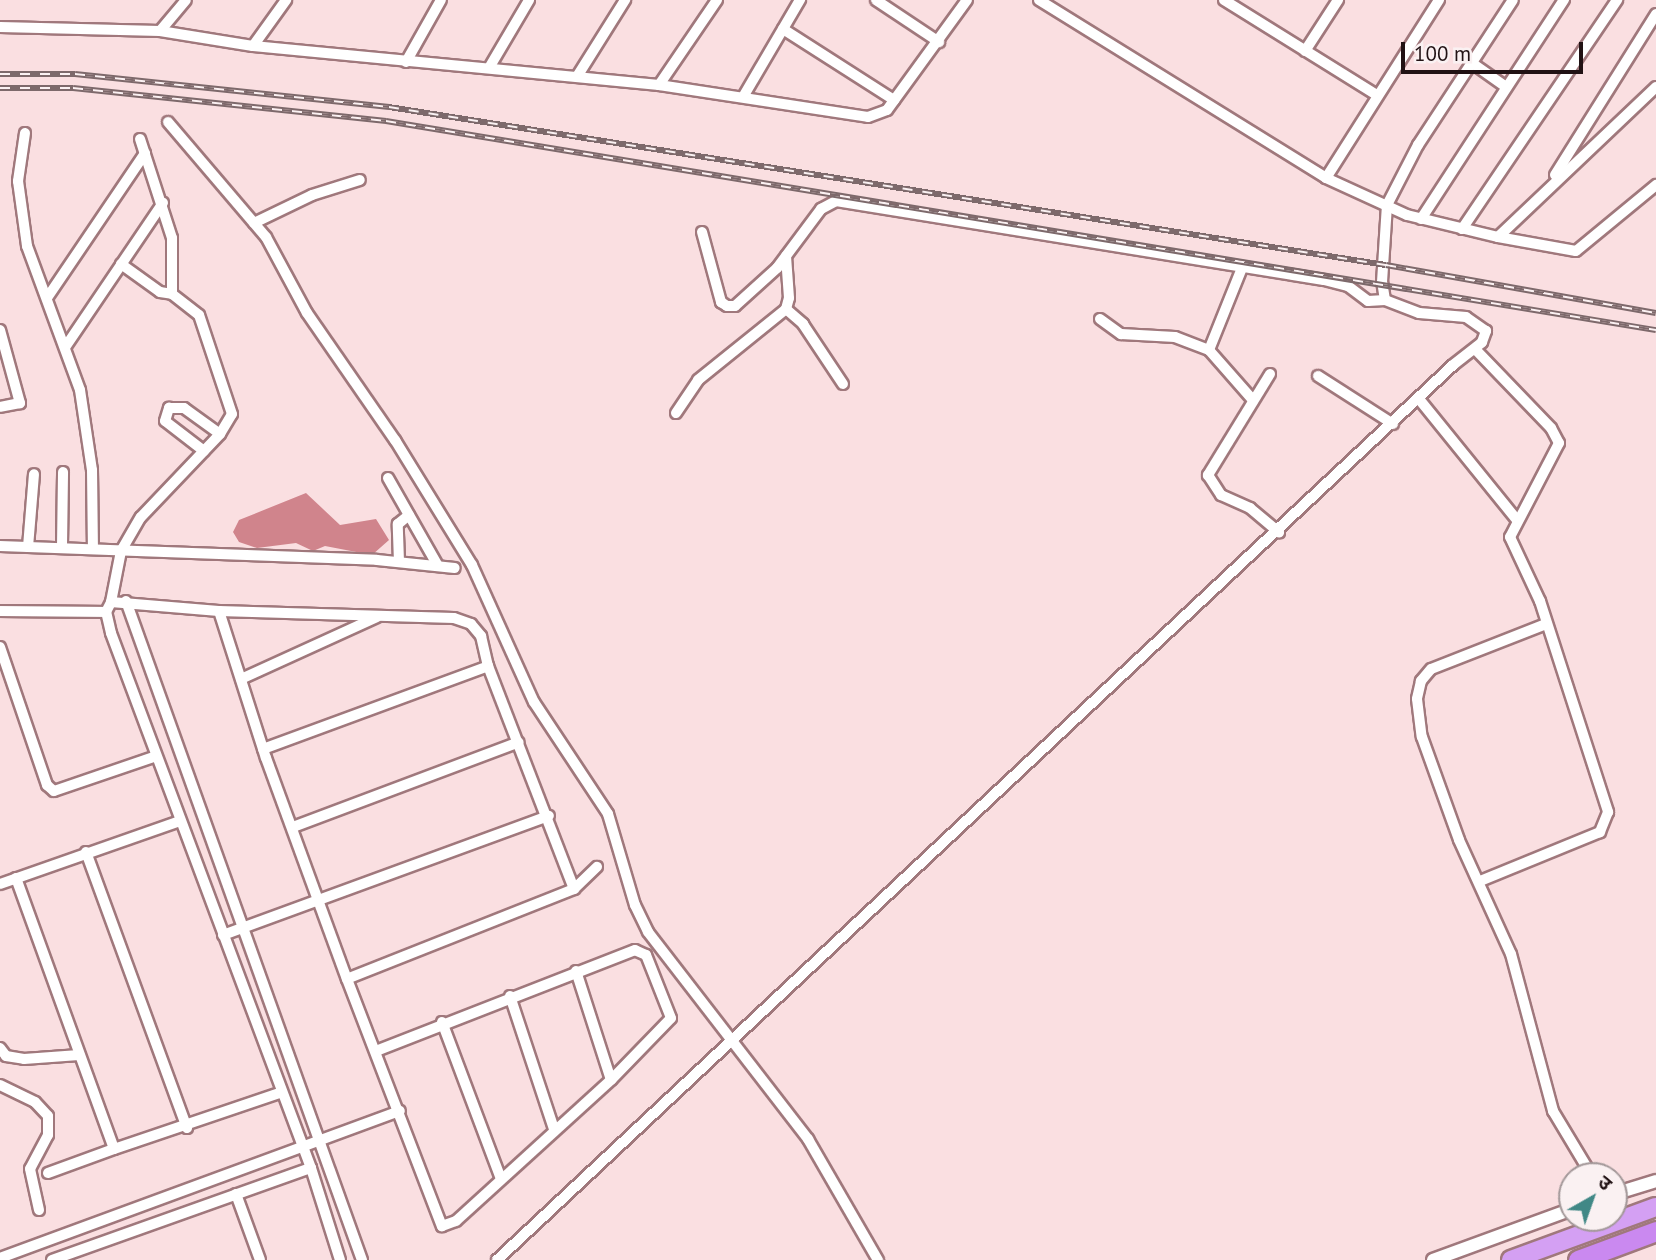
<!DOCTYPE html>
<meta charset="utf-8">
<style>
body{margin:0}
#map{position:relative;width:1656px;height:1260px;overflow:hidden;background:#fadfe1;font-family:"PT Sans","Noto Sans Devanagari",sans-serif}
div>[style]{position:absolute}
.water>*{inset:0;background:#d0848c}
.roads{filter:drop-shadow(2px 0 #a0787c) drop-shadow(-2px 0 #a0787c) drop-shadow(0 2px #a0787c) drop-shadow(0 -2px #a0787c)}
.minor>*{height:10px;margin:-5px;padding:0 5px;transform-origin:5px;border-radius:5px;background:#fff}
.tertiary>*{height:12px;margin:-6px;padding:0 6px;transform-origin:6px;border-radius:6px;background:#fff}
.trunk>*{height:18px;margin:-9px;padding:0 9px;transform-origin:9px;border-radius:9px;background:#d4a0f3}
.motorway>*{height:19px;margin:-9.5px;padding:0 9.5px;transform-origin:9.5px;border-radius:9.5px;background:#ca89f0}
.rail>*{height:6px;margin-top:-3px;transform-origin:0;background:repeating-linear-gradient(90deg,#faf1f2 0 10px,#7d696b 0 20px);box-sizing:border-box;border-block:2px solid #7d696b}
span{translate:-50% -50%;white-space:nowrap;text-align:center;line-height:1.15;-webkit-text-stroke:7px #faf1f2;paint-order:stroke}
.north{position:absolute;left:1558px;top:1162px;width:70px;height:70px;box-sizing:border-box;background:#faf1f2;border:2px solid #a39899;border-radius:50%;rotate:40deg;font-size:19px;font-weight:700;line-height:28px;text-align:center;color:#211214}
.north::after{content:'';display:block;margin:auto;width:24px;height:32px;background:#418886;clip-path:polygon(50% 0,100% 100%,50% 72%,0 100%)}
.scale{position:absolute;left:1401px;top:42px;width:182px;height:32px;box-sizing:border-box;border:4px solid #211214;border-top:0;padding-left:9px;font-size:21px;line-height:24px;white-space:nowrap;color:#211214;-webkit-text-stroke:5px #faf1f2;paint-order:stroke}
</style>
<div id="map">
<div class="water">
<i style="clip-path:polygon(306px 493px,340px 525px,376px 519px,389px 540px,372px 555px,325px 546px,313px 551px,296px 543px,257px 548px,239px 542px,233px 532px,239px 520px)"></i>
</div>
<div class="roads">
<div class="minor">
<i style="left:876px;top:0;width:76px;rotate:33.7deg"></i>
<i style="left:1039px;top:0;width:338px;rotate:31.8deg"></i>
<i style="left:1326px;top:178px;width:89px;rotate:24.6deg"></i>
<i style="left:1407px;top:215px;width:94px;rotate:13.6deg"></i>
<i style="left:1498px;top:237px;width:218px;rotate:-43.5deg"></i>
<i style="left:1224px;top:0;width:178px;rotate:31.9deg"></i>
<i style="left:0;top:27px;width:160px;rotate:1.4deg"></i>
<i style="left:160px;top:31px;width:94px;rotate:9.2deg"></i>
<i style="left:253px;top:46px;width:408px;rotate:5.5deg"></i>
<i style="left:659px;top:85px;width:211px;rotate:8.7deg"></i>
<i style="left:868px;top:117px;width:20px;rotate:-20deg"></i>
<i style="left:887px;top:110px;width:136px;rotate:-54deg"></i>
<i style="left:783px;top:29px;width:132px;rotate:32.6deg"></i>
<i style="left:160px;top:31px;width:40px;rotate:-50deg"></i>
<i style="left:253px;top:46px;width:57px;rotate:-54.3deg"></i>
<i style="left:1305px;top:51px;width:61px;rotate:-57.1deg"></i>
<i style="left:406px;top:62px;width:71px;rotate:-60.6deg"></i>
<i style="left:1472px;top:63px;width:42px;rotate:35.2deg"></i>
<i style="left:489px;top:68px;width:79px;rotate:-59.5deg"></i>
<i style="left:578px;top:75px;width:89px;rotate:-57.9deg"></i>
<i style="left:659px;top:85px;width:103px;rotate:-55.7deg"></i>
<i style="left:743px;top:97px;width:113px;rotate:-59.6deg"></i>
<i style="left:168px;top:122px;width:151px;rotate:49.6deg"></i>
<i style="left:266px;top:237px;width:86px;rotate:61.7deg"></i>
<i style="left:307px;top:313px;width:155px;rotate:55.3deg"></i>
<i style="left:395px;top:440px;width:147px;rotate:58.4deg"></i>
<i style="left:472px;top:565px;width:150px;rotate:65.7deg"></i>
<i style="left:534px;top:702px;width:134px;rotate:56.5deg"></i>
<i style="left:608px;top:814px;width:95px;rotate:73.5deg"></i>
<i style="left:635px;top:905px;width:30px;rotate:64deg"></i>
<i style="left:648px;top:932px;width:262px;rotate:52.3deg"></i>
<i style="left:808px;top:1139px;width:140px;rotate:60deg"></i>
<i style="left:25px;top:133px;width:49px;rotate:98.3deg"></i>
<i style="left:18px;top:181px;width:66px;rotate:82.1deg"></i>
<i style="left:27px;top:246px;width:153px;rotate:69.8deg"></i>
<i style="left:80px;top:390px;width:81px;rotate:81.5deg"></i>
<i style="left:92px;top:470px;width:79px;rotate:89.3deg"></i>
<i style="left:1555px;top:175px;width:190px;rotate:-57.9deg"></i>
<i style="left:1326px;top:178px;width:211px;rotate:-57.6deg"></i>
<i style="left:1421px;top:219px;width:262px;rotate:-56.9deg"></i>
<i style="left:254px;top:223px;width:64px;rotate:-25.8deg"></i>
<i style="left:312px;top:195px;width:50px;rotate:-17.4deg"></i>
<i style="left:1462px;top:229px;width:277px;rotate:-55.9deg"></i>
<i style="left:702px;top:232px;width:73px;rotate:74.8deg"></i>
<i style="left:721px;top:302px;width:7px;rotate:34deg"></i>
<i style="left:727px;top:306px;width:8px"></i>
<i style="left:735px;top:306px;width:57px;rotate:-42.1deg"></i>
<i style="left:777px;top:268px;width:74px;rotate:-53.3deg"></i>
<i style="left:821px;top:209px;width:17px;rotate:-28deg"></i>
<i style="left:836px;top:201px;width:494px;rotate:9.2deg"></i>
<i style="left:1324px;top:280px;width:25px;rotate:14deg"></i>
<i style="left:1348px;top:286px;width:25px;rotate:37deg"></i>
<i style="left:1368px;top:301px;width:17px;rotate:-3deg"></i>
<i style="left:1498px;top:237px;width:79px;rotate:10.2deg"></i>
<i style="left:1576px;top:251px;width:104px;rotate:-39.5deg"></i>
<i style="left:121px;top:264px;width:48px;rotate:35.7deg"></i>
<i style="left:160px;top:292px;width:12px;rotate:9deg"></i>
<i style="left:47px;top:298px;width:175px;rotate:-55.9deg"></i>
<i style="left:786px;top:309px;width:23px;rotate:41deg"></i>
<i style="left:803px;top:324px;width:72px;rotate:56.3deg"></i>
<i style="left:1100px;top:319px;width:26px;rotate:36deg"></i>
<i style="left:1121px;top:334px;width:54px;rotate:3.2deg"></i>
<i style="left:1175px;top:337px;width:36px;rotate:21deg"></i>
<i style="left:1209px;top:350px;width:67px;rotate:48.7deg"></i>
<i style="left:0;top:330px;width:76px;rotate:74.7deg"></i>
<i style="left:20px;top:403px;width:20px;rotate:169deg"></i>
<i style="left:66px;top:346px;width:173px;rotate:-55.9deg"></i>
<i style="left:1475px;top:349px;width:110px;rotate:46.1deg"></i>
<i style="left:1551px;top:428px;width:17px;rotate:62deg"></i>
<i style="left:1559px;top:443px;width:106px;rotate:117.5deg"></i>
<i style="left:1510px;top:537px;width:71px;rotate:64.9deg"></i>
<i style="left:1540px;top:601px;width:222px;rotate:72.1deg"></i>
<i style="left:1608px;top:812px;width:22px;rotate:112deg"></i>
<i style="left:1600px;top:832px;width:130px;rotate:157.8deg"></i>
<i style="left:1209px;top:350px;width:88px;rotate:-68.1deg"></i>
<i style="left:1270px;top:374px;width:119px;rotate:121.5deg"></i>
<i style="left:1208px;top:475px;width:24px;rotate:57deg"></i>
<i style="left:1221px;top:495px;width:32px;rotate:24deg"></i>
<i style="left:1250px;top:508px;width:38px;rotate:40deg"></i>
<i style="left:1318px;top:376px;width:89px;rotate:32.6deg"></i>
<i style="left:1419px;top:399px;width:156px;rotate:51deg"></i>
<i style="left:676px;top:413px;width:40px;rotate:-56deg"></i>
<i style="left:698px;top:380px;width:113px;rotate:-38.9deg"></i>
<i style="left:786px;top:309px;width:11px;rotate:-75deg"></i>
<i style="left:789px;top:298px;width:42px;rotate:-94.1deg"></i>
<i style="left:204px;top:451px;width:49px;rotate:-142.4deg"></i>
<i style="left:165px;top:421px;width:14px;rotate:-73deg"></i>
<i style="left:169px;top:408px;width:15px"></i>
<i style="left:184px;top:408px;width:44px;rotate:35.8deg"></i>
<i style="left:388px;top:478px;width:101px;rotate:60.4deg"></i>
<i style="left:0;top:546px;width:377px;rotate:2.1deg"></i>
<i style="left:377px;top:560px;width:78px;rotate:5.9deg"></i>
<i style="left:62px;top:546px;width:74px;rotate:-89.2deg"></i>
<i style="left:28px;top:547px;width:73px;rotate:-85.3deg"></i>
<i style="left:399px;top:562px;width:38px;rotate:-92deg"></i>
<i style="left:398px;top:524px;width:14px;rotate:-39deg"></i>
<i style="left:126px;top:601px;width:700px;rotate:70.3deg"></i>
<i style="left:111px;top:602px;width:52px;rotate:-78.9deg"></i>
<i style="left:121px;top:551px;width:39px;rotate:-60deg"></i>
<i style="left:141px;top:517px;width:115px;rotate:-46.4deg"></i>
<i style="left:220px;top:434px;width:23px;rotate:-59deg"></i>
<i style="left:232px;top:414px;width:104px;rotate:-108.4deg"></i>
<i style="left:199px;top:315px;width:34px;rotate:-142deg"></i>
<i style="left:172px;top:294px;width:56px;rotate:-90deg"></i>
<i style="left:172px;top:238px;width:104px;rotate:-107.9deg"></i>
<i style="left:0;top:611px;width:106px;rotate:0.5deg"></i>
<i style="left:219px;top:611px;width:154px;rotate:72.3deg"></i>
<i style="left:266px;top:758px;width:235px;rotate:69.9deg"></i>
<i style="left:347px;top:979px;width:265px;rotate:69deg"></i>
<i style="left:442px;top:1226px;width:15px;rotate:-20deg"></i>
<i style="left:456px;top:1221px;width:210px;rotate:-42.3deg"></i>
<i style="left:611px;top:1080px;width:86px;rotate:-45.9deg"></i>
<i style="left:671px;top:1018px;width:68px;rotate:-111.6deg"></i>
<i style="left:646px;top:955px;width:12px;rotate:-156deg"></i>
<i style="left:635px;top:950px;width:278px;rotate:158.7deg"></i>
<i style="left:1546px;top:624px;width:123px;rotate:158.6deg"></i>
<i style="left:1431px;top:669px;width:16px;rotate:130deg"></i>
<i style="left:1421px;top:681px;width:18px;rotate:103deg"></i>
<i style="left:1417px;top:699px;width:38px;rotate:83deg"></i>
<i style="left:1422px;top:737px;width:109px;rotate:70.2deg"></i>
<i style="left:1459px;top:840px;width:125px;rotate:65.5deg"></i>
<i style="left:1511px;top:954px;width:163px;rotate:75deg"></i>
<i style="left:1553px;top:1111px;width:76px;rotate:59deg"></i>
<i style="left:0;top:647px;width:146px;rotate:71.2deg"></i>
<i style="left:47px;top:785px;width:9px;rotate:41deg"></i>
<i style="left:54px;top:791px;width:108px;rotate:-18.9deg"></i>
<i style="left:241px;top:679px;width:149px;rotate:-24.5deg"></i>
<i style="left:263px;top:749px;width:240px;rotate:-20.2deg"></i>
<i style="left:293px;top:827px;width:241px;rotate:-20.6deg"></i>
<i style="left:86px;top:852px;width:294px;rotate:69.9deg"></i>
<i style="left:16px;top:878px;width:288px;rotate:70.1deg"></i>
<i style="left:114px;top:1149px;width:177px;rotate:-18.7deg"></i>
<i style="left:0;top:884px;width:191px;rotate:-19.3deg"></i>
<i style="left:574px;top:889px;width:32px;rotate:-44deg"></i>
<i style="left:223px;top:935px;width:347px;rotate:-20.1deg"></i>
<i style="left:576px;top:971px;width:114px;rotate:72.2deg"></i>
<i style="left:510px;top:996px;width:140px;rotate:71.7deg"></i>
<i style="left:442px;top:1022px;width:168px;rotate:69.4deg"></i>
<i style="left:0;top:1048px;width:10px;rotate:53deg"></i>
<i style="left:6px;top:1056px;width:18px;rotate:9deg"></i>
<i style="left:24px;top:1059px;width:55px;rotate:-4.2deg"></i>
<i style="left:0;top:1085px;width:39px;rotate:26deg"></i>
<i style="left:35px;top:1102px;width:19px;rotate:47deg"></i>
<i style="left:48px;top:1116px;width:19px;rotate:90deg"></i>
<i style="left:48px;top:1135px;width:38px;rotate:118deg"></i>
<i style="left:30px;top:1169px;width:42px;rotate:77.6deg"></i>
<i style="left:48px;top:1173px;width:70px;rotate:-20deg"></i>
<i style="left:236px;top:1194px;width:70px;rotate:70deg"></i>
<i style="left:0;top:1258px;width:426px;rotate:-20.2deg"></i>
<i style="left:52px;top:1260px;width:275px;rotate:-19.6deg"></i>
<i style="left:340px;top:1260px;width:96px;rotate:-107.5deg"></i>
<i style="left:311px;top:1168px;width:571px;rotate:-110.5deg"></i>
<i style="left:111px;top:633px;width:22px;rotate:-103deg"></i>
<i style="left:106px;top:612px;width:11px;rotate:-63deg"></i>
<i style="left:111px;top:602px;width:108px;rotate:4.8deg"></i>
<i style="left:219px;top:611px;width:235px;rotate:1.7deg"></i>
<i style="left:454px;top:618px;width:18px;rotate:19deg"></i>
<i style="left:471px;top:624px;width:16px;rotate:50deg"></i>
<i style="left:481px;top:636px;width:31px;rotate:77deg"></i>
<i style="left:488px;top:666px;width:239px;rotate:68.9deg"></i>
<i style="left:574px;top:889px;width:244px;rotate:158.4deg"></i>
<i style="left:497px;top:1260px;width:1310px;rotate:-43.11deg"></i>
<i style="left:1453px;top:365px;width:37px;rotate:-38deg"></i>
<i style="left:1482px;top:342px;width:12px;rotate:-70deg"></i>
<i style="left:1486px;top:331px;width:24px;rotate:-145deg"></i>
<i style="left:1466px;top:317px;width:47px;rotate:-175.1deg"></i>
<i style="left:1419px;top:313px;width:36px;rotate:-159deg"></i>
<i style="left:1385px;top:300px;width:18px;rotate:-99deg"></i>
<i style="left:1382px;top:282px;width:77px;rotate:-86.3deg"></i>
<i style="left:1387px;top:205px;width:68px;rotate:-62.7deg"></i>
<i style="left:1418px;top:145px;width:173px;rotate:-56.8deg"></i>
</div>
<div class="tertiary">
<i style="left:1614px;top:1194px;width:44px;rotate:-17.2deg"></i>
<i style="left:1433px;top:1260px;width:148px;rotate:-20.1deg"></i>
</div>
<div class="trunk">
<i style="left:1511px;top:1260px;width:154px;rotate:-20.1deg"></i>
</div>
<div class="motorway">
<i style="left:1578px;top:1260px;width:83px;rotate:-20.4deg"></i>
</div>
</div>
<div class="rail">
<i style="left:0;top:74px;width:75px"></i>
<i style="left:75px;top:74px;width:316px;rotate:6deg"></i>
<i style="left:389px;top:107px;width:1009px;rotate:9.01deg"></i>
<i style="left:1386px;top:265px;width:274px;rotate:10.1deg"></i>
<i style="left:0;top:88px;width:73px"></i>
<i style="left:73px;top:88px;width:315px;rotate:6deg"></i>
<i style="left:386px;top:121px;width:1287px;rotate:9.35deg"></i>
</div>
<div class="north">उ</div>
<div class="scale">100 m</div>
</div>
